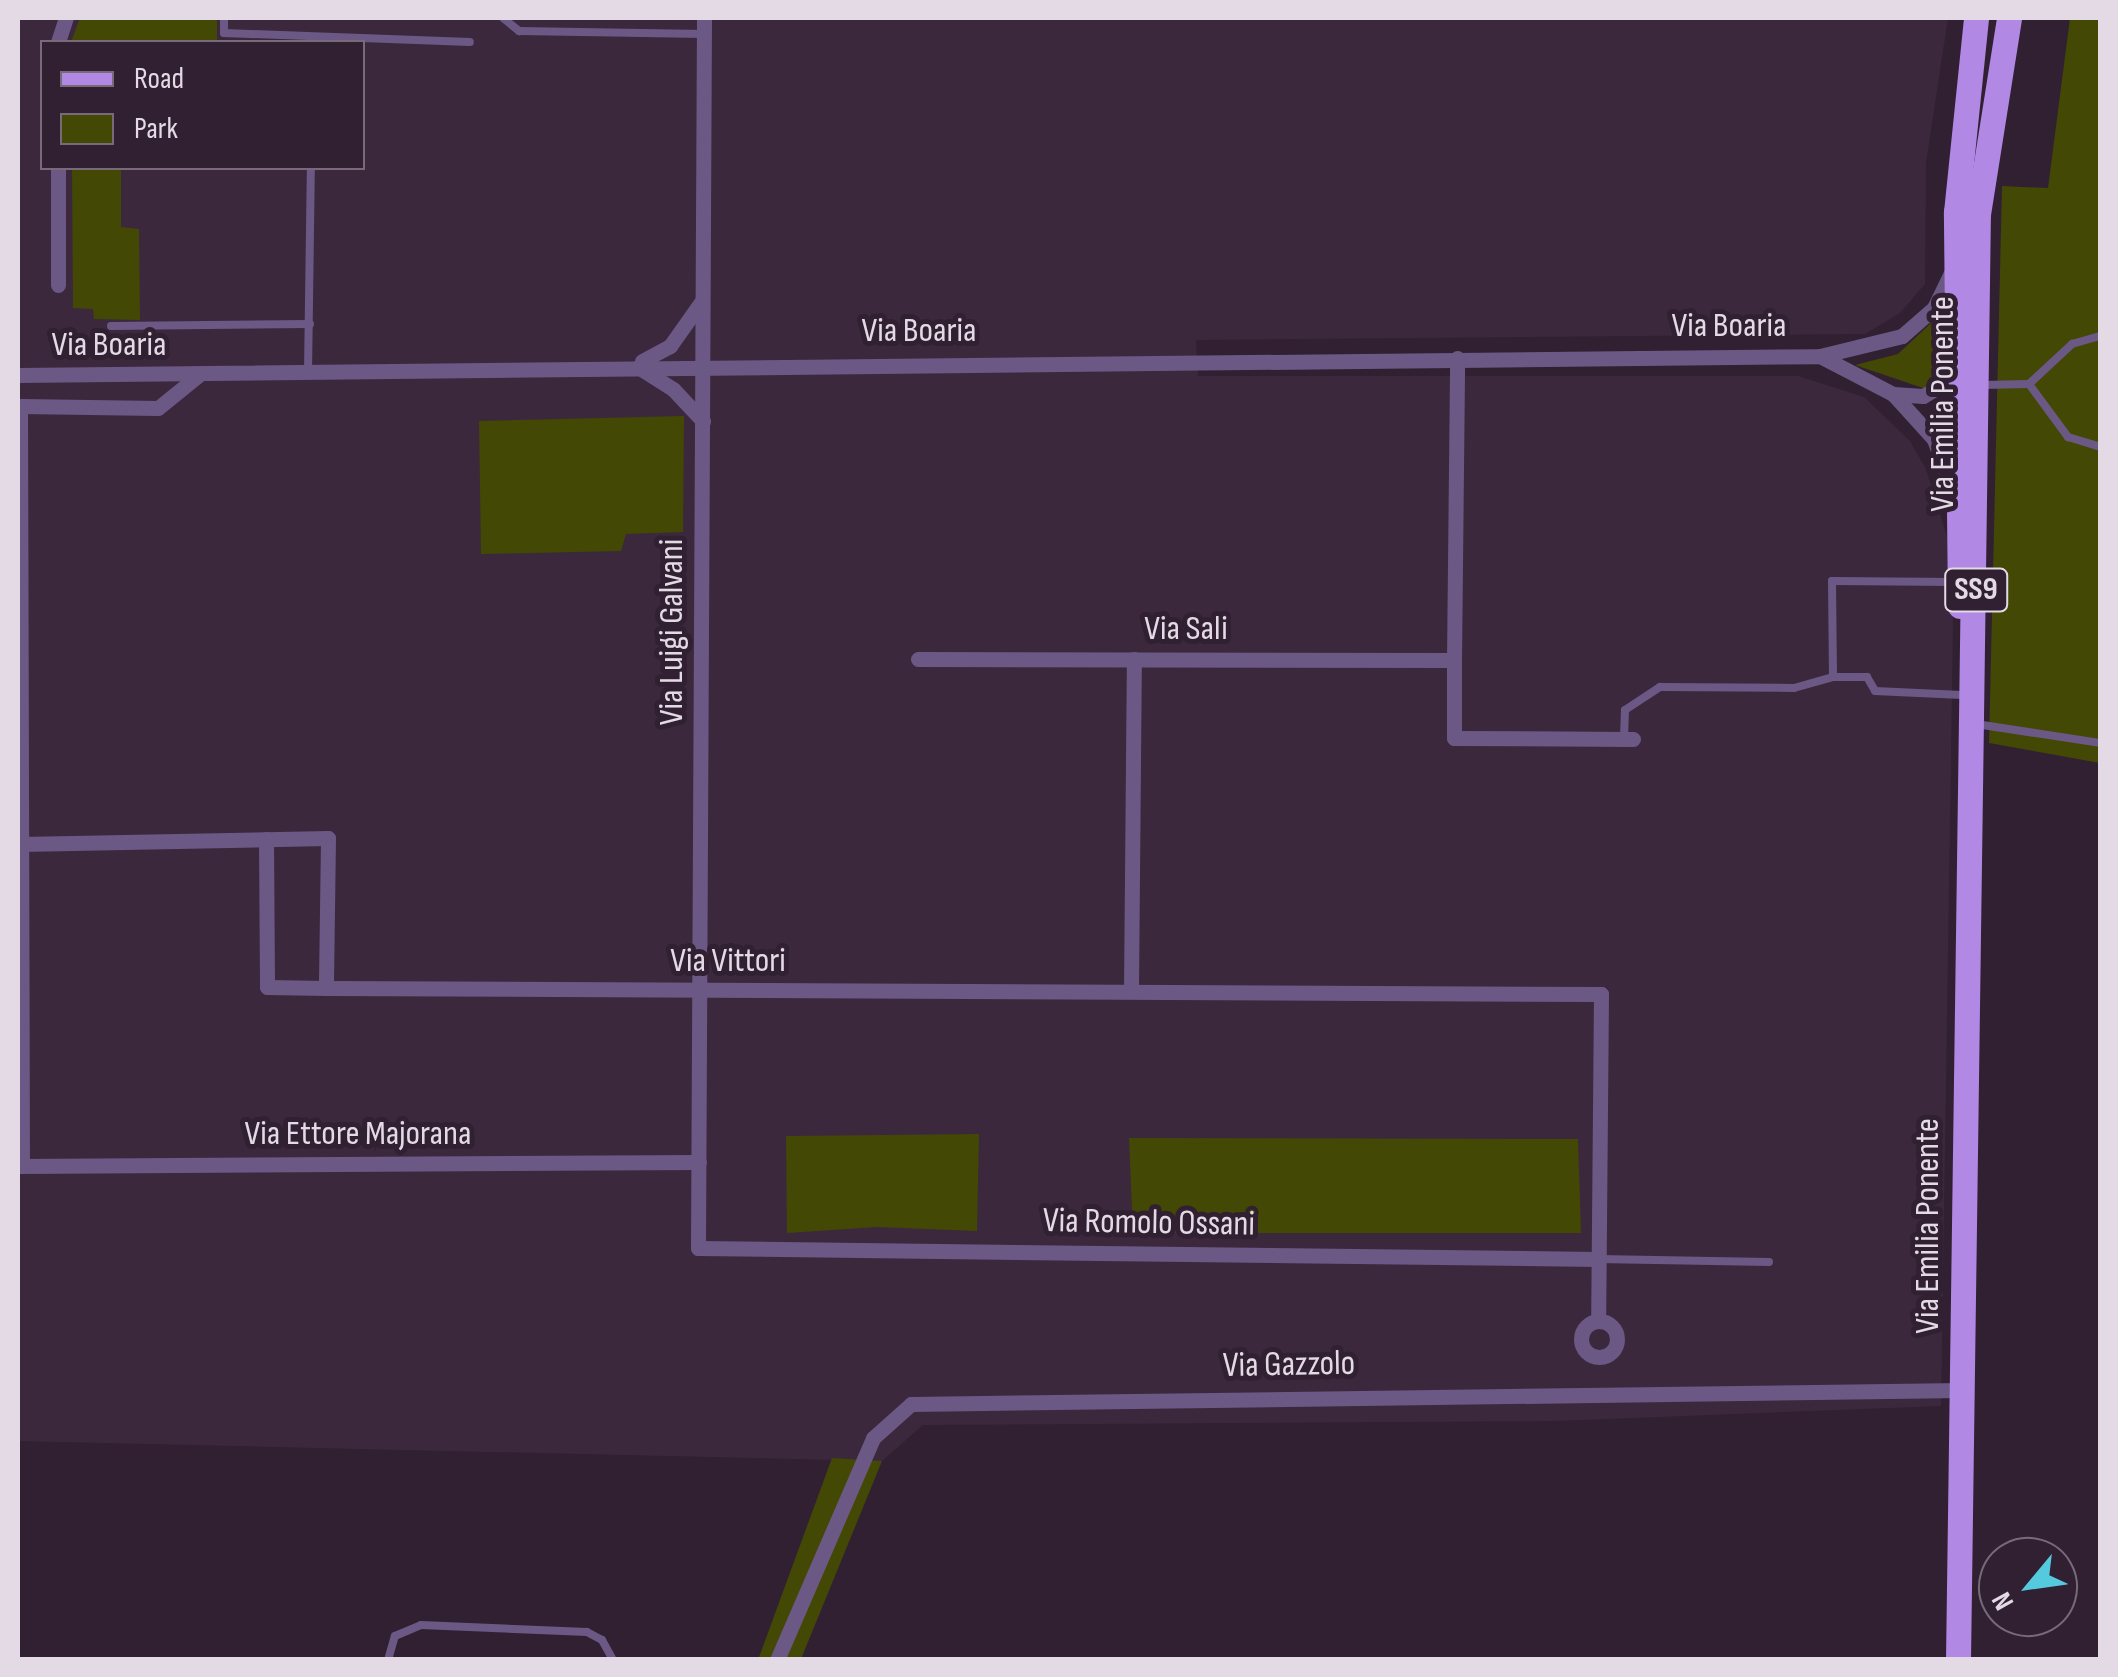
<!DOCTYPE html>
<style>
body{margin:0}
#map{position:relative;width:2118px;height:1677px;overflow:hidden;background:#302031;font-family:"Sofia Sans Condensed",sans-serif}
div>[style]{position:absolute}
.built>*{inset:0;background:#3b283d}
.green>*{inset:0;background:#434805}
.lane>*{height:8px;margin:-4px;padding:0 4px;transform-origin:4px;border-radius:4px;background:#6c5885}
.street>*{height:15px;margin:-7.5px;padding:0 7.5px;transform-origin:7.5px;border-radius:7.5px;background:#6c5885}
.street>.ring{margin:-7.5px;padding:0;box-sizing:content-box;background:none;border:15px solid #6c5885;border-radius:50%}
.primary>*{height:25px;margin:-12.5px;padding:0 12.5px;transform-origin:12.5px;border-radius:12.5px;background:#b188e3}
span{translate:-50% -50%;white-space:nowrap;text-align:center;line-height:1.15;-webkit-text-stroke:10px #302031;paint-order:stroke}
.shield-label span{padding:2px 8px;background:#302031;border:2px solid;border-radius:8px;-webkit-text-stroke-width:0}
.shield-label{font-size:32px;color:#e4dae5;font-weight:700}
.street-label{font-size:35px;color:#e4dae5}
.frame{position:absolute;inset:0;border:20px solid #e4dae5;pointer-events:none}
.legend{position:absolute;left:40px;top:40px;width:325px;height:130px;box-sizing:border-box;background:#302031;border:2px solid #786a79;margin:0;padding:12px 18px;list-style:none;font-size:30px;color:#e4dae5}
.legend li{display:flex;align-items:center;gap:20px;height:50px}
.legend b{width:50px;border:2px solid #786a79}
.north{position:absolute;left:1978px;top:1537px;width:100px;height:100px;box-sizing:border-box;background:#302031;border:2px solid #786a79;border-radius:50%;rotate:241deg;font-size:28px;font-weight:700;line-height:40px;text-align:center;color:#e4dae5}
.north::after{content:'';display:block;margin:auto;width:35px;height:45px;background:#55cadf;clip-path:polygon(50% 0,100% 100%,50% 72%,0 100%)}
</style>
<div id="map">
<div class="built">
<i style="clip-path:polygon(evenodd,18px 18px,1948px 18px,1926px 163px,1925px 284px,1900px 313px,1865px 334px,1196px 340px,1198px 376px,1798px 376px,1864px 397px,1910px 441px,1926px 469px,1954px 559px,1941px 1406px,1556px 1421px,923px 1425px,882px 1461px,18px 1441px,18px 18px,42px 42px,362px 42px,362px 168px,42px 168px,42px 42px)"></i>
</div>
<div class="green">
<i style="clip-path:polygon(80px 18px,217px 18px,217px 42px,71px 42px)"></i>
<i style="clip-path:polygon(2070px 18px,2100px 18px,2100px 763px,1989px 743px,2002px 186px,2048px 188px)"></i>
<i style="clip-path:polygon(72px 168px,121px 168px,121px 227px,139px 229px,140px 320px,94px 319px,93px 309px,73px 308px)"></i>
<i style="clip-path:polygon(1947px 308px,1947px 375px,1926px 389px,1855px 365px,1898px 354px)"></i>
<i style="clip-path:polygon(684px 416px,683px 532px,626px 534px,621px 551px,481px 554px,479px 421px)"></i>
<i style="clip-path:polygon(979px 1134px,977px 1231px,877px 1227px,787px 1233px,786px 1136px)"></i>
<i style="clip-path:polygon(1129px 1138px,1578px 1139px,1581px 1233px,1133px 1233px)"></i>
<i style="clip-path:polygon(832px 1458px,882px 1461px,801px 1659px,758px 1660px)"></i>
</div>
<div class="lane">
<i style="left:224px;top:18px;width:15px;rotate:90deg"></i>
<i style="left:224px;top:33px;width:246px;rotate:2.1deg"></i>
<i style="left:503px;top:18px;width:21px;rotate:39deg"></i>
<i style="left:519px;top:31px;width:185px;rotate:0.9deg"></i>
<i style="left:111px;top:326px;width:199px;rotate:-0.6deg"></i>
<i style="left:308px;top:373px;width:205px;rotate:-89.2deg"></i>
<i style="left:2029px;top:384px;width:66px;rotate:53.7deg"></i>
<i style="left:2068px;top:437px;width:34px;rotate:17deg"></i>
<i style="left:1983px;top:385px;width:46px;rotate:-1.2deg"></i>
<i style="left:2029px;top:384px;width:59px;rotate:-42.9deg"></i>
<i style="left:2072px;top:344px;width:29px;rotate:-16deg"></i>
<i style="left:1833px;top:677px;width:34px"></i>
<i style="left:1867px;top:677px;width:16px;rotate:60deg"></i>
<i style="left:1875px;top:691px;width:87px;rotate:2.6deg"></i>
<i style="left:1976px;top:724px;width:125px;rotate:8.7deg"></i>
<i style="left:1624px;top:738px;width:28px;rotate:-88deg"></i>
<i style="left:1625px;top:710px;width:42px;rotate:-33.3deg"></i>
<i style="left:1660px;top:687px;width:134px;rotate:0.4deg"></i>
<i style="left:1794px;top:688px;width:41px;rotate:-15.8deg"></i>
<i style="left:1833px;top:677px;width:96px;rotate:-90.6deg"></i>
<i style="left:1832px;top:581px;width:123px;rotate:0.5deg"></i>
<i style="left:1598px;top:1259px;width:171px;rotate:1deg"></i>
<i style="left:388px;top:1660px;width:25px;rotate:-74deg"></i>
<i style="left:395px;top:1636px;width:28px;rotate:-23deg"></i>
<i style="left:421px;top:1625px;width:166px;rotate:2.4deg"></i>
<i style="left:587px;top:1632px;width:17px;rotate:28deg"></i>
<i style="left:602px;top:1640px;width:23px;rotate:61deg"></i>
</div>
<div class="street">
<i style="left:704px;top:18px;width:1230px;rotate:90.28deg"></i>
<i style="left:698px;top:1248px;width:900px;rotate:0.7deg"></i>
<i style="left:58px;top:42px;width:25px;rotate:-72deg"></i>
<i style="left:58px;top:285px;width:117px;rotate:-90deg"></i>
<i style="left:1820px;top:356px;width:82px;rotate:27.5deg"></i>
<i style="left:1893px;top:394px;width:61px;rotate:47.7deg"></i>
<i style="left:1934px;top:439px;width:58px;rotate:70.9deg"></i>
<i style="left:642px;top:361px;width:32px;rotate:-28deg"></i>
<i style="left:670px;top:346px;width:55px;rotate:-54.6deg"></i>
<i style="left:638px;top:367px;width:41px;rotate:32.2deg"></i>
<i style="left:673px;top:389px;width:44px;rotate:46.8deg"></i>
<i style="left:18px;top:375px;width:1802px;rotate:-0.6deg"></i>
<i style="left:1820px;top:356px;width:84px;rotate:-13.7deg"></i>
<i style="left:1902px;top:336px;width:43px;rotate:-41.2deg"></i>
<i style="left:1934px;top:308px;width:41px;rotate:-64.1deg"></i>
<i style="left:1893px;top:394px;width:30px;rotate:4deg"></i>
<i style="left:1923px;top:396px;width:40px;rotate:-29.7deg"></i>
<i style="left:918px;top:659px;width:536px;rotate:0.11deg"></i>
<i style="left:1454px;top:660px;width:302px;rotate:-89.4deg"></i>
<i style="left:1454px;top:660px;width:78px;rotate:90deg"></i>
<i style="left:1454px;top:738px;width:179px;rotate:0.3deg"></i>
<i style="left:266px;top:839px;width:148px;rotate:89.6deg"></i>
<i style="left:267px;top:987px;width:59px;rotate:1deg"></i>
<i style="left:20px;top:844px;width:308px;rotate:-1.1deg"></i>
<i style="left:328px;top:838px;width:150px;rotate:90.8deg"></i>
<i style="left:326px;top:988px;width:1275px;rotate:0.27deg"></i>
<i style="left:1601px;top:994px;width:327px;rotate:90.5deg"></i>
<i style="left:1131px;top:991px;width:332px;rotate:-89.5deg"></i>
<i style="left:18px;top:1166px;width:681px;rotate:-0.34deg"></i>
<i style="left:22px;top:1166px;width:760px;rotate:-90.15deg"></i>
<i style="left:20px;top:406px;width:138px;rotate:0.8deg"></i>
<i style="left:158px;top:408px;width:54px;rotate:-39deg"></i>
<i class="ring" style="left:1581px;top:1321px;width:21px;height:21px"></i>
<i style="left:777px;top:1660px;width:242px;rotate:-66.6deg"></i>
<i style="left:873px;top:1438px;width:51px;rotate:-41.8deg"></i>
<i style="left:911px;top:1404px;width:1051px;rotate:-0.76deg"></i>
</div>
<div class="primary">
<i style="left:1960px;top:606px;width:394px;rotate:-90.6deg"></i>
<i style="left:1956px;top:212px;width:195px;rotate:-84.1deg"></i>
<i style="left:1958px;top:1660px;width:1446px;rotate:-89.21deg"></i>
<i style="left:1978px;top:214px;width:198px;rotate:-81deg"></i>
</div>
<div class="shield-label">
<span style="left:1976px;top:590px">SS9</span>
</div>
<div class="street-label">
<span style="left:1729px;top:326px">Via Boaria</span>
<span style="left:919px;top:331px">Via Boaria</span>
<span style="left:109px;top:345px">Via Boaria</span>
<span style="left:1943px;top:404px;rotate:-90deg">Via Emilia Ponente</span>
<span style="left:1186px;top:629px">Via Sali</span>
<span style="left:672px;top:632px;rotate:-90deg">Via Luigi Galvani</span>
<span style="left:728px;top:961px">Via Vittori</span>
<span style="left:358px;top:1134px">Via Ettore Majorana</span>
<span style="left:1149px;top:1223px;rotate:1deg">Via Romolo Ossani</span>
<span style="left:1928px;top:1226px;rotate:-90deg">Via Emilia Ponente</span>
<span style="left:1289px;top:1365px;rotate:-1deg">Via Gazzolo</span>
</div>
<div class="frame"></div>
<ul class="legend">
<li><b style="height:12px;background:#b188e3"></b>Road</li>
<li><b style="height:28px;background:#434805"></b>Park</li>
</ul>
<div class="north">N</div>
</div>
